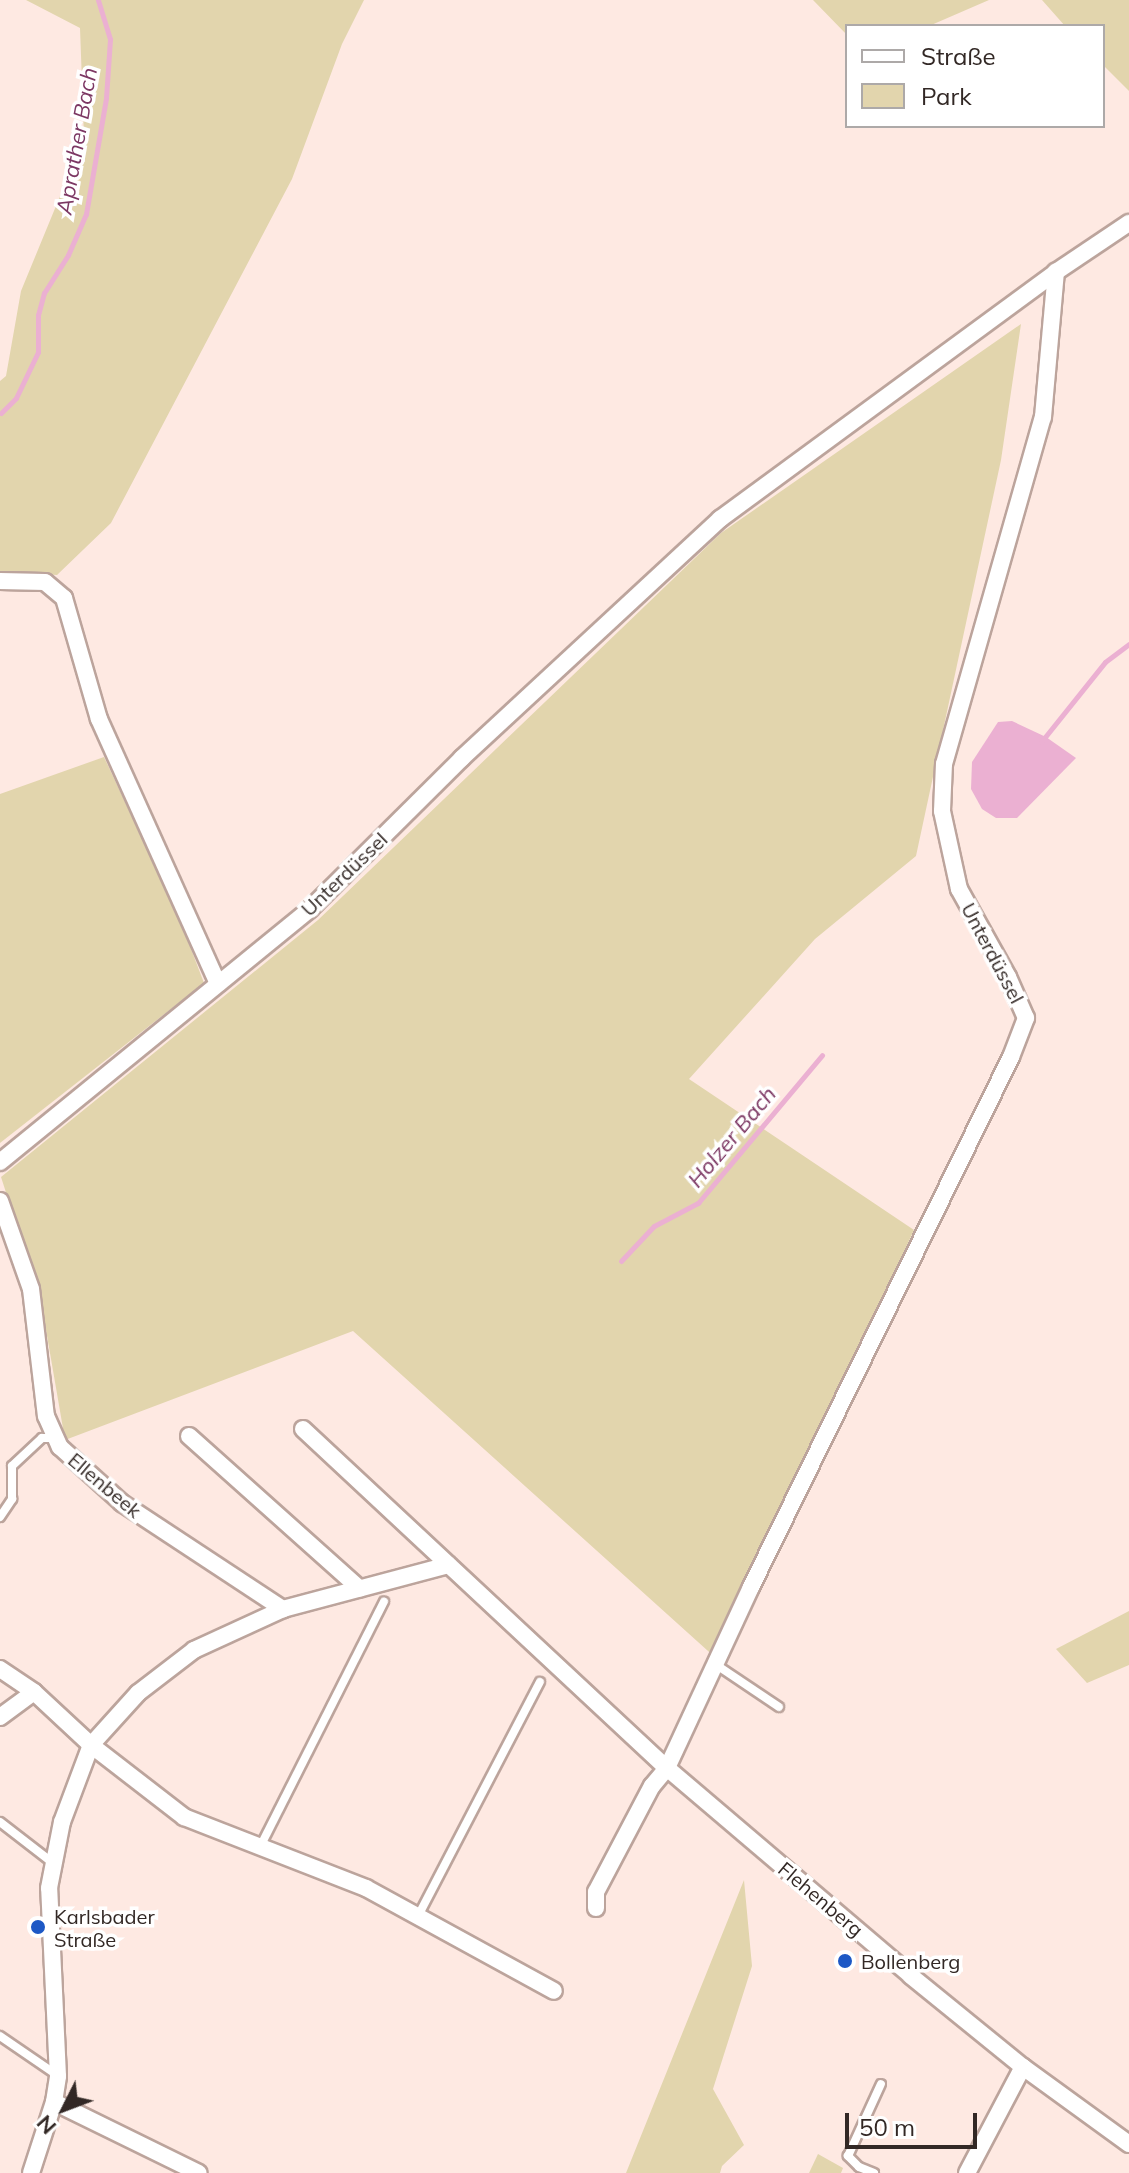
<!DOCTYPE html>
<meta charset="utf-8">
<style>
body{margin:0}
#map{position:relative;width:1129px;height:2173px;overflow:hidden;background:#fee9e2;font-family:Mulish,sans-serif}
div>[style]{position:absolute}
.green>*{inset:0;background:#e2d5ad}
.water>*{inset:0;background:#ebb0d2}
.stream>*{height:5px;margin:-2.5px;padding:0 2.5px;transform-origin:2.5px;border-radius:2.5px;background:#ebb0d2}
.roads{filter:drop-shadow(2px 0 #bca49c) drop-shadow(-2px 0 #bca49c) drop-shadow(0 2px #bca49c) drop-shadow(0 -2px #bca49c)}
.service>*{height:8px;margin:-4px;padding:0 4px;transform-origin:4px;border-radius:4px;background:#fff}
.minor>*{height:16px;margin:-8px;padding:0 8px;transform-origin:8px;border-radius:8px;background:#fff}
.dots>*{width:22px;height:22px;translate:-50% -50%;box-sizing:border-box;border:4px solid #fff;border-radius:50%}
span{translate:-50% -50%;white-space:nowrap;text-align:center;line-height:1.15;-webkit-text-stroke:7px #fff;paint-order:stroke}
.street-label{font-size:20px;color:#322825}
.poi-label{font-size:20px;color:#322825}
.left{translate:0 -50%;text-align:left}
.water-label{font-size:22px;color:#7c3763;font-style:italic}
.legend{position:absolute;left:845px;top:24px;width:260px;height:104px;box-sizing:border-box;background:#fff;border:2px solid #ada9a8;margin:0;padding:10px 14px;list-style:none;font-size:24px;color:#322825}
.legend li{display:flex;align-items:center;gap:16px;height:40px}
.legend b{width:40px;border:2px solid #ada9a8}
.north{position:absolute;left:24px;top:2069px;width:80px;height:80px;-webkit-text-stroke:6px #fff;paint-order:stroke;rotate:228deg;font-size:22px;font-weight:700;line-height:32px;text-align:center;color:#322825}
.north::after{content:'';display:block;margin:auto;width:28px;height:36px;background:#322825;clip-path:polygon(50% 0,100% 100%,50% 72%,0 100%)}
.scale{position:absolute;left:845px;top:2113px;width:132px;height:36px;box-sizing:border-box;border:4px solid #322825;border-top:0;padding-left:10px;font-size:24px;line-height:28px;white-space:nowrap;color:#322825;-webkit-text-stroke:6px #fff;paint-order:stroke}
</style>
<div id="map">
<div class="green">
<i style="clip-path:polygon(26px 0,364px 0,342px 44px,292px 179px,111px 523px,57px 575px,0 571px,0 381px,6px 376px,21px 291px,84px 138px,80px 28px)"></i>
<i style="clip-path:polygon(813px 0,989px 0,929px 26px,847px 26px,847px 35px)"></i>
<i style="clip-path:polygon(1042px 0,1129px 0,1129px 91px,1103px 65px,1103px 26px,1065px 26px)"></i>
<i style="clip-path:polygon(1021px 324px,1001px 460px,916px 856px,815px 939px,689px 1079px,914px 1230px,718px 1660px,353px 1331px,65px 1440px,41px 1301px,1px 1177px,318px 920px,721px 533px)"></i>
<i style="clip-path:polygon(104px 757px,178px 915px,204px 983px,0 1143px,0 794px)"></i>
<i style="clip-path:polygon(1129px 1611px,1129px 1665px,1087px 1683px,1056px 1649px)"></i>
<i style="clip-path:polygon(744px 1880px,752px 1966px,713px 2089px,744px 2145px,722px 2166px,720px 2173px,626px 2173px)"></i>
<i style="clip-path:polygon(818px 2154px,843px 2168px,841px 2173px,809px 2173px)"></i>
</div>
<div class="water">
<i style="clip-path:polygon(1012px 721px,1046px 737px,1076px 758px,1017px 818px,996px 818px,982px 809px,971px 789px,972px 762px,998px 722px)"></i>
</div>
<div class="stream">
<i style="left:1px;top:413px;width:21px;rotate:-45deg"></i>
<i style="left:16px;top:398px;width:51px;rotate:-64.4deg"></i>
<i style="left:38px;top:352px;width:37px;rotate:-90deg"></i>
<i style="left:38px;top:315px;width:23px;rotate:-75deg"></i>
<i style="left:44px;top:293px;width:45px;rotate:-57.7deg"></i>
<i style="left:68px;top:255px;width:45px;rotate:-66.3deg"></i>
<i style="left:86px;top:214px;width:118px;rotate:-80.2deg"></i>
<i style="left:106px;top:98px;width:59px;rotate:-86.1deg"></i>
<i style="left:110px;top:39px;width:41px;rotate:-107.1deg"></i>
<i style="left:1041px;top:742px;width:102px;rotate:-51.3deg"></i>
<i style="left:1105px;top:662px;width:30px;rotate:-37deg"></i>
<i style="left:621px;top:1261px;width:48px;rotate:-46.7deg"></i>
<i style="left:654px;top:1226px;width:50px;rotate:-27.6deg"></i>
<i style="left:698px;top:1203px;width:193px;rotate:-50deg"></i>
</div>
<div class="roads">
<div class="service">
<i style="left:0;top:1517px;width:22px;rotate:-56deg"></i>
<i style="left:12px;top:1499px;width:33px;rotate:-90deg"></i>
<i style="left:12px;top:1466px;width:41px;rotate:-43deg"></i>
<i style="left:42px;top:1438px;width:14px"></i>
<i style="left:715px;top:1664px;width:77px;rotate:33.9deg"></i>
<i style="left:0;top:1822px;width:67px;rotate:37.7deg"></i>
<i style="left:260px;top:1847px;width:275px;rotate:-63.2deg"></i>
<i style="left:418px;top:1916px;width:264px;rotate:-62.5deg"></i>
<i style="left:0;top:2036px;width:69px;rotate:34.4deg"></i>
<i style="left:874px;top:2173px;width:16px;rotate:-158deg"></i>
<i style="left:859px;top:2167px;width:16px;rotate:-135deg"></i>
<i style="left:848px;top:2156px;width:79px;rotate:-65.4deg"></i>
</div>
<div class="minor">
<i style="left:0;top:581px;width:45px;rotate:1.3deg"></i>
<i style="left:45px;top:582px;width:25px;rotate:40deg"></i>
<i style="left:64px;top:598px;width:126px;rotate:73.9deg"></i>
<i style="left:99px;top:719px;width:290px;rotate:65.8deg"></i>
<i style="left:0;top:1162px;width:400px;rotate:-39.2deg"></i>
<i style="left:310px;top:909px;width:214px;rotate:-44.8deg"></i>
<i style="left:462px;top:758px;width:352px;rotate:-42.8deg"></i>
<i style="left:720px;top:519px;width:417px;rotate:-36.3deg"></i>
<i style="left:1056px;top:272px;width:88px;rotate:-33.9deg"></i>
<i style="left:0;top:1201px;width:93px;rotate:70.6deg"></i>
<i style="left:31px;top:1289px;width:128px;rotate:83.3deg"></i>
<i style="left:46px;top:1416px;width:34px;rotate:66deg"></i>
<i style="left:60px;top:1447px;width:84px;rotate:42.1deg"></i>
<i style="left:122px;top:1503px;width:193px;rotate:33.4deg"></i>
<i style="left:303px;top:1429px;width:497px;rotate:43deg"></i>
<i style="left:667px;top:1768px;width:321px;rotate:40.4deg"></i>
<i style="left:911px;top:1976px;width:144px;rotate:39.1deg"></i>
<i style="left:1023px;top:2067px;width:131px;rotate:36deg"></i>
<i style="left:189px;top:1436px;width:229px;rotate:41.8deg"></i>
<i style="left:0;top:1669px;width:41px;rotate:34.1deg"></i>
<i style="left:34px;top:1692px;width:78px;rotate:42.9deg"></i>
<i style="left:91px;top:1745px;width:118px;rotate:37.7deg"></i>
<i style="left:184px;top:1817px;width:195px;rotate:21.3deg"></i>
<i style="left:366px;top:1888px;width:214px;rotate:28.7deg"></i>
<i style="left:0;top:1717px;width:42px;rotate:-36.3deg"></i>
<i style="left:596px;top:1908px;width:16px;rotate:-90deg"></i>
<i style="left:596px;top:1892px;width:120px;rotate:-62.2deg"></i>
<i style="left:652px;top:1786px;width:23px;rotate:-50deg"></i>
<i style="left:667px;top:1768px;width:200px;rotate:-65.1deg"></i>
<i style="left:751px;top:1587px;width:590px;rotate:-63.87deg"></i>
<i style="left:1011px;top:1057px;width:42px;rotate:-69deg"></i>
<i style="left:1026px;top:1018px;width:45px;rotate:-113.7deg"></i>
<i style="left:1008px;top:977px;width:101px;rotate:-119.1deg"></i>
<i style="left:959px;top:889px;width:80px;rotate:-102.3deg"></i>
<i style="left:942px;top:811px;width:47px;rotate:-87.6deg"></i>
<i style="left:944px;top:764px;width:361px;rotate:-74.1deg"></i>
<i style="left:1043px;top:417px;width:146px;rotate:-84.9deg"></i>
<i style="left:54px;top:2102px;width:161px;rotate:26.1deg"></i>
<i style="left:31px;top:2173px;width:75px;rotate:-72.1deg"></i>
<i style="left:54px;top:2102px;width:26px;rotate:-81deg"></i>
<i style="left:58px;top:2076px;width:188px;rotate:-92.7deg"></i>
<i style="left:49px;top:1888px;width:67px;rotate:-78.9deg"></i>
<i style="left:62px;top:1822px;width:82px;rotate:-69.4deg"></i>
<i style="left:91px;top:1745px;width:70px;rotate:-47.9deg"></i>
<i style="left:138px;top:1693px;width:71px;rotate:-37.5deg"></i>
<i style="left:194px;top:1650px;width:98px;rotate:-24.7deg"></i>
<i style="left:283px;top:1609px;width:171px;rotate:-14.9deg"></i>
<i style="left:967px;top:2173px;width:120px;rotate:-62.2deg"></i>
</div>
</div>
<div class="dots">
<i style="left:38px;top:1927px;background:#1d58c5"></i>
<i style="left:845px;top:1961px;background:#1d58c5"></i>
</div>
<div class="street-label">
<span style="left:344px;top:874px;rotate:-44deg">Unterdüssel</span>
<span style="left:993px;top:953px;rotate:62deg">Unterdüssel</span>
<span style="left:105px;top:1485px;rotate:40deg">Ellenbeek</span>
<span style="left:821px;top:1899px;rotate:40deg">Flehenberg</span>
</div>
<div class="poi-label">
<span class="left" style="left:54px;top:1928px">Karlsbader<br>Straße</span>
<span class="left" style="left:861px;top:1961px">Bollenberg</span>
</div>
<div class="water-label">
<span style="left:77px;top:141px;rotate:-80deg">Aprather Bach</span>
<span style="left:732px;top:1137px;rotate:-50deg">Holzer Bach</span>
</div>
<ul class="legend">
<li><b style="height:10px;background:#fff"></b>Straße</li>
<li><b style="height:22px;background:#e2d5ad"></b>Park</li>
</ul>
<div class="north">N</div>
<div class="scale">50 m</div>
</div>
